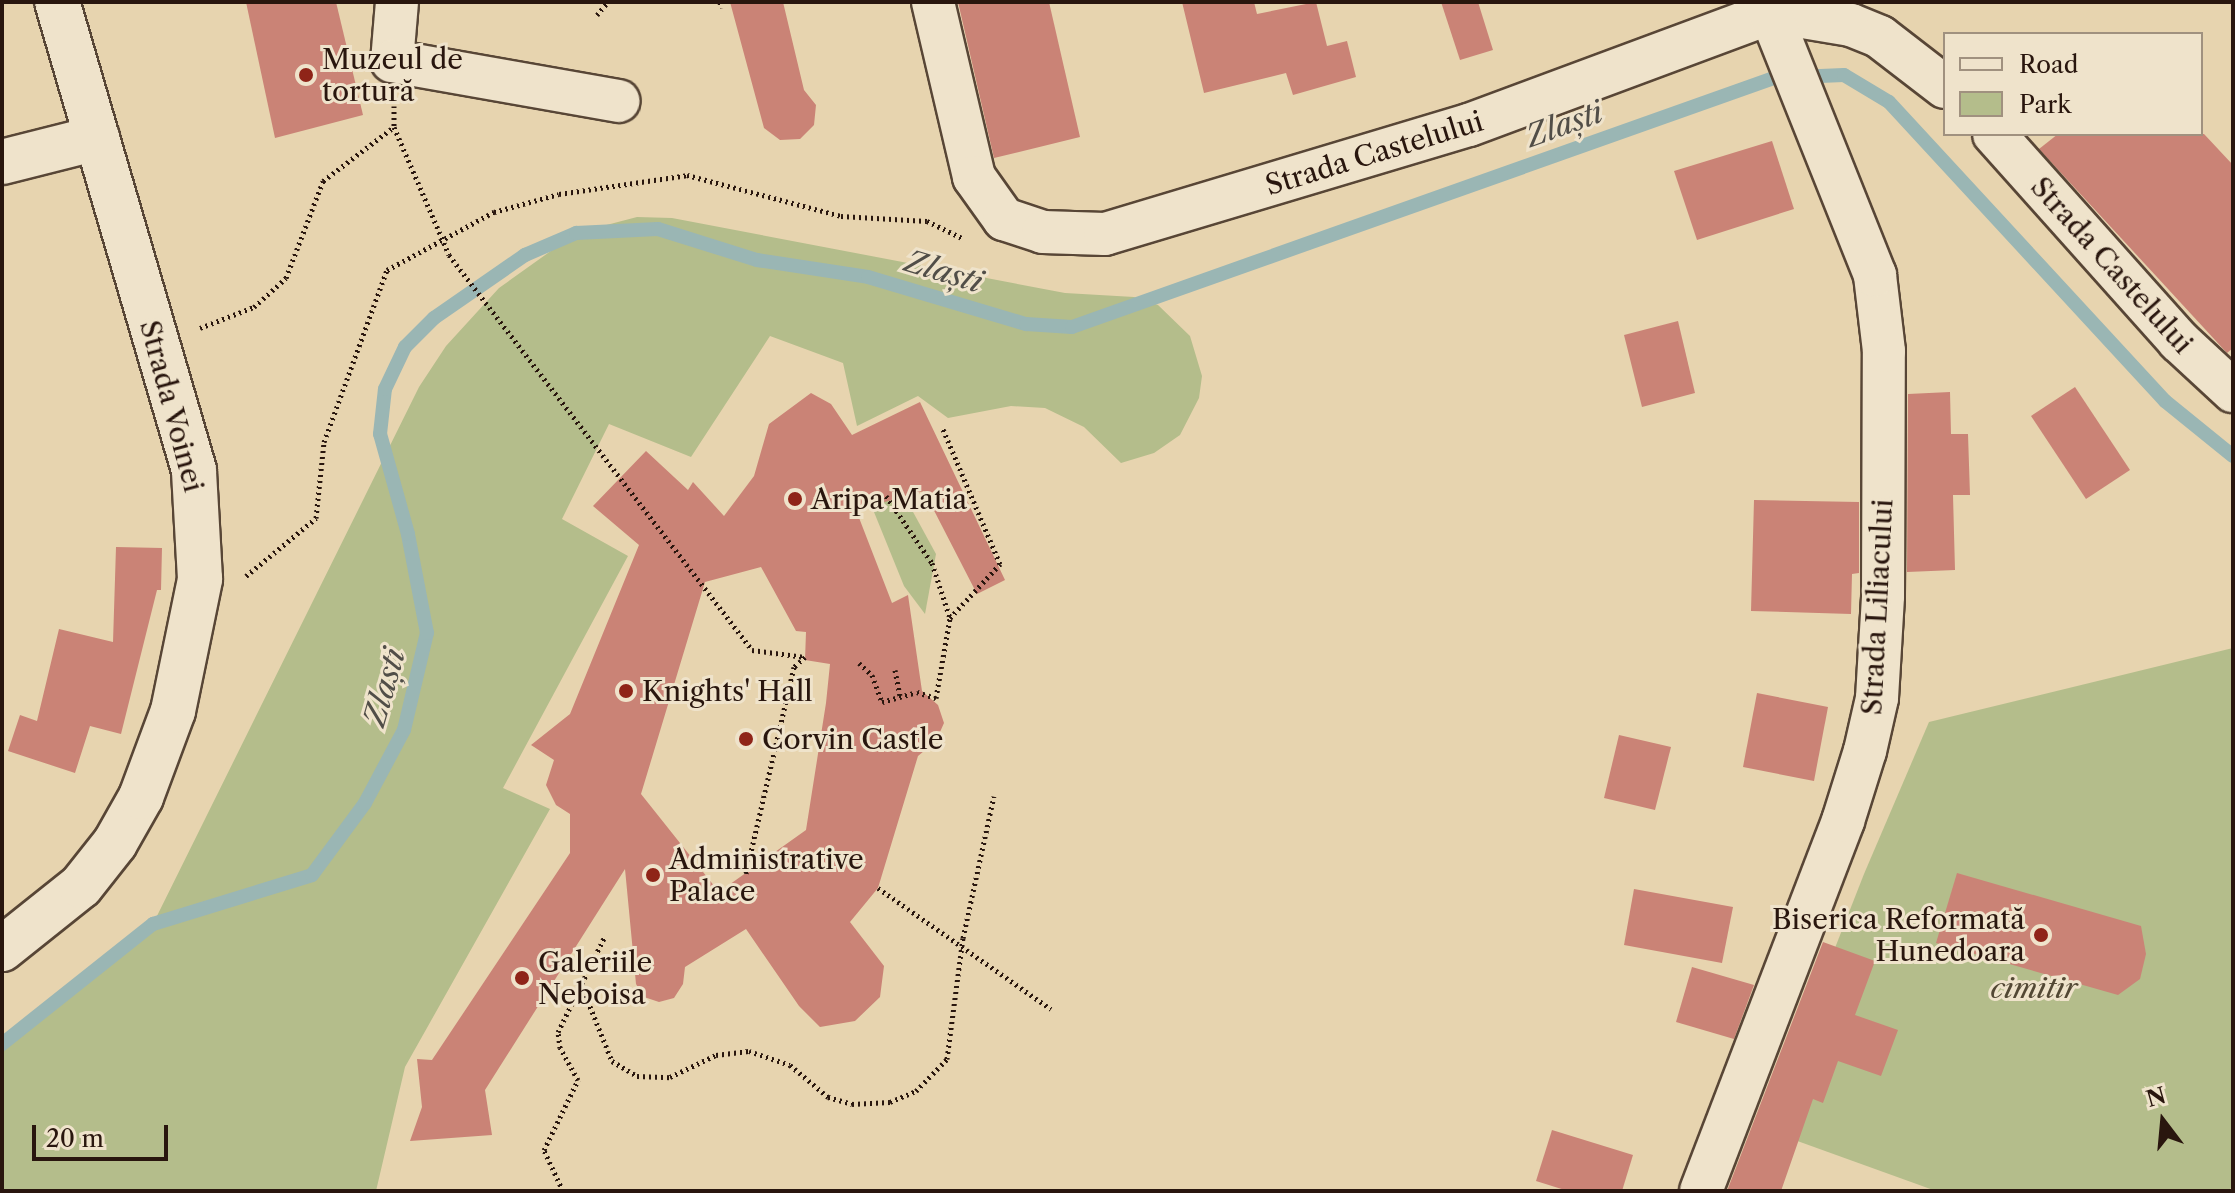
<!DOCTYPE html>
<meta charset="utf-8">
<style>
body{margin:0}
#map{position:relative;width:2235px;height:1193px;overflow:hidden;background:#e7d4af;font-family:"Libre Caslon Text",serif}
div>[style]{position:absolute}
.green>*{inset:0;background:#b4bd8b}
.stream>*{height:14px;margin:-7px;padding:0 7px;transform-origin:7px;border-radius:7px;background:#9ab6b4}
.building>*{inset:0;background:#ca8376}
.path>*{height:5px;margin-top:-2.5px;transform-origin:0;background:repeating-linear-gradient(90deg,#29160e 0 2px,transparent 0 6px)}
.roads{filter:drop-shadow(2px 0 #584636) drop-shadow(-2px 0 #584636) drop-shadow(0 2px #584636) drop-shadow(0 -2px #584636)}
.street>*{height:42px;margin:-21px;padding:0 21px;transform-origin:21px;border-radius:21px;background:#efe3cb}
.secondary>*{height:44px;margin:-22px;padding:0 22px;transform-origin:22px;border-radius:22px;background:#efe3cb}
.path-bridge>*{height:5px;margin-top:-2.5px;transform-origin:0;background:repeating-linear-gradient(90deg,#29160e 0 2px,transparent 0 6px)}
.dots>*{width:22px;height:22px;translate:-50% -50%;box-sizing:border-box;border:4px solid #efe3cb;border-radius:50%}
span{translate:-50% -50%;white-space:nowrap;text-align:center;line-height:1.15;-webkit-text-stroke:6px #efe3cb;paint-order:stroke}
.poi-label{font-size:28px;color:#29160e}
.left{translate:0 -50%;text-align:left}
.right{translate:-100% -50%;text-align:right}
.street-label{font-size:28px;color:#29160e}
.park-label{font-size:28px;color:#534834;font-style:italic}
.water-label{font-size:30px;color:#514e48;font-style:italic}
.frame{position:absolute;inset:0;border:4px solid #29160e;pointer-events:none}
.legend{position:absolute;left:1943px;top:32px;width:260px;height:104px;box-sizing:border-box;background:#efe3cb;border:2px solid #a0917f;margin:0;padding:10px 14px;list-style:none;font-size:24px;color:#29160e}
.legend li{display:flex;align-items:center;gap:16px;height:40px}
.legend b{width:40px;border:2px solid #a0917f}
.north{position:absolute;left:2123px;top:1081px;width:80px;height:80px;-webkit-text-stroke:6px #efe3cb;paint-order:stroke;rotate:344deg;font-size:22px;font-weight:700;line-height:32px;text-align:center;color:#29160e}
.north::after{content:'';display:block;margin:auto;width:28px;height:36px;background:#29160e;clip-path:polygon(50% 0,100% 100%,50% 72%,0 100%)}
.scale{position:absolute;left:32px;top:1125px;width:136px;height:36px;box-sizing:border-box;border:4px solid #29160e;border-top:0;padding-left:10px;font-size:24px;line-height:28px;white-space:nowrap;color:#29160e;-webkit-text-stroke:6px #efe3cb;paint-order:stroke}
</style>
<div id="map">
<div class="green">
<i style="clip-path:polygon(637px 217px,672px 218px,1065px 293px,1134px 297px,1158px 305px,1190px 336px,1202px 376px,1199px 398px,1180px 435px,1154px 453px,1121px 463px,1084px 427px,1045px 408px,1011px 406px,948px 418px,918px 396px,857px 426px,843px 363px,770px 336px,691px 457px,609px 424px,562px 519px,628px 556px,503px 788px,550px 809px,405px 1067px,376px 1191px,2px 1191px,2px 1044px,153px 924px,419px 387px,446px 346px,499px 288px,576px 233px)"></i>
<i style="clip-path:polygon(895px 479px,936px 554px,925px 614px,904px 586px,874px 512px,871px 498px)"></i>
<i style="clip-path:polygon(2233px 648px,2233px 1186px,2228px 1191px,1936px 1191px,1764px 1129px,1864px 874px,1929px 722px)"></i>
</div>
<div class="stream">
<i style="left:2px;top:1044px;width:193px;rotate:-38.5deg"></i>
<i style="left:153px;top:924px;width:166px;rotate:-17.1deg"></i>
<i style="left:312px;top:875px;width:89px;rotate:-53.6deg"></i>
<i style="left:365px;top:803px;width:83px;rotate:-61.9deg"></i>
<i style="left:404px;top:730px;width:100px;rotate:-76.7deg"></i>
<i style="left:427px;top:633px;width:101px;rotate:-100.9deg"></i>
<i style="left:408px;top:534px;width:104px;rotate:-105.6deg"></i>
<i style="left:380px;top:434px;width:45px;rotate:-83.7deg"></i>
<i style="left:385px;top:389px;width:47px;rotate:-64.5deg"></i>
<i style="left:405px;top:347px;width:41px;rotate:-45deg"></i>
<i style="left:434px;top:318px;width:111px;rotate:-34.7deg"></i>
<i style="left:525px;top:255px;width:56px;rotate:-23.3deg"></i>
<i style="left:576px;top:233px;width:82px;rotate:-2.8deg"></i>
<i style="left:658px;top:229px;width:104px;rotate:17.4deg"></i>
<i style="left:757px;top:260px;width:112px;rotate:8.7deg"></i>
<i style="left:868px;top:277px;width:165px;rotate:16.6deg"></i>
<i style="left:1026px;top:324px;width:46px;rotate:3.7deg"></i>
<i style="left:1072px;top:327px;width:745px;rotate:-19.53deg"></i>
<i style="left:1774px;top:78px;width:70px;rotate:-2.5deg"></i>
<i style="left:1844px;top:75px;width:52px;rotate:31deg"></i>
<i style="left:1889px;top:102px;width:407px;rotate:47.3deg"></i>
<i style="left:2165px;top:401px;width:87px;rotate:39deg"></i>
</div>
<div class="building">
<i style="clip-path:polygon(246px 2px,336px 2px,363px 115px,275px 138px)"></i>
<i style="clip-path:polygon(730px 2px,783px 2px,804px 90px,816px 105px,814px 125px,800px 139px,780px 140px,764px 128px)"></i>
<i style="clip-path:polygon(958px 2px,1049px 2px,1080px 137px,994px 158px)"></i>
<i style="clip-path:polygon(1182px 2px,1254px 2px,1257px 14px,1316px 2px,1327px 46px,1347px 41px,1356px 77px,1293px 95px,1286px 73px,1204px 93px)"></i>
<i style="clip-path:polygon(1441px 2px,1478px 2px,1493px 50px,1460px 60px)"></i>
<i style="clip-path:polygon(2058px 134px,2204px 134px,2233px 165px,2233px 348px,2227px 353px,2039px 149px)"></i>
<i style="clip-path:polygon(1772px 141px,1794px 209px,1697px 240px,1674px 171px)"></i>
<i style="clip-path:polygon(1678px 321px,1695px 393px,1642px 407px,1624px 335px)"></i>
<i style="clip-path:polygon(2075px 387px,2130px 470px,2086px 499px,2031px 416px)"></i>
<i style="clip-path:polygon(1950px 392px,1951px 434px,1968px 434px,1970px 495px,1953px 495px,1955px 570px,1907px 572px,1908px 394px)"></i>
<i style="clip-path:polygon(evenodd,811px 393px,831px 404px,852px 435px,920px 402px,1005px 580px,977px 594px,924px 491px,856px 510px,892px 603px,908px 595px,922px 691px,938px 705px,944px 723px,936px 741px,918px 756px,878px 888px,850px 922px,884px 966px,880px 997px,855px 1021px,820px 1027px,799px 1006px,746px 929px,685px 967px,683px 984px,674px 998px,659px 1002px,644px 997px,636px 984px,625px 869px,485px 1090px,492px 1135px,410px 1141px,422px 1107px,417px 1059px,432px 1060px,570px 853px,570px 814px,556px 805px,546px 785px,554px 760px,531px 745px,570px 714px,639px 545px,593px 506px,646px 451px,688px 490px,693px 482px,724px 516px,754px 476px,769px 424px,811px 393px,761px 567px,796px 631px,806px 632px,805px 660px,830px 664px,826px 703px,806px 830px,719px 892px,641px 794px,705px 582px,761px 567px)"></i>
<i style="clip-path:polygon(1754px 500px,1859px 502px,1859px 573px,1852px 574px,1851px 614px,1751px 611px)"></i>
<i style="clip-path:polygon(116px 547px,162px 548px,161px 590px,157px 590px,121px 734px,90px 726px,75px 773px,8px 751px,20px 715px,37px 721px,59px 629px,113px 642px)"></i>
<i style="clip-path:polygon(1757px 693px,1828px 707px,1814px 781px,1743px 767px)"></i>
<i style="clip-path:polygon(1619px 735px,1671px 747px,1655px 810px,1604px 798px)"></i>
<i style="clip-path:polygon(1957px 873px,2141px 926px,2146px 954px,2140px 979px,2118px 995px,1936px 943px)"></i>
<i style="clip-path:polygon(1634px 889px,1733px 907px,1722px 963px,1624px 945px)"></i>
<i style="clip-path:polygon(1823px 942px,1875px 961px,1855px 1015px,1898px 1030px,1881px 1076px,1838px 1061px,1823px 1103px,1813px 1099px,1781px 1191px,1727px 1191px)"></i>
<i style="clip-path:polygon(1692px 967px,1754px 985px,1734px 1039px,1676px 1022px)"></i>
<i style="clip-path:polygon(1552px 1130px,1633px 1155px,1622px 1191px,1568px 1191px,1536px 1181px)"></i>
</div>
<div class="path">
<i style="left:720px;top:2px;width:6px;rotate:81deg"></i>
<i style="left:597px;top:15px;width:17px;rotate:-50deg"></i>
<i style="left:394px;top:106px;width:21px;rotate:90deg"></i>
<i style="left:394px;top:127px;width:139px;rotate:66.7deg"></i>
<i style="left:449px;top:255px;width:498px;rotate:52.5deg"></i>
<i style="left:752px;top:650px;width:53px;rotate:7.5deg"></i>
<i style="left:805px;top:657px;width:15px;rotate:138deg"></i>
<i style="left:794px;top:667px;width:212px;rotate:103.1deg"></i>
<i style="left:200px;top:328px;width:58px;rotate:-21.3deg"></i>
<i style="left:254px;top:307px;width:43px;rotate:-42.2deg"></i>
<i style="left:286px;top:278px;width:104px;rotate:-69.1deg"></i>
<i style="left:323px;top:181px;width:89px;rotate:-37.3deg"></i>
<i style="left:886px;top:496px;width:81px;rotate:55.5deg"></i>
<i style="left:932px;top:563px;width:58px;rotate:71.9deg"></i>
<i style="left:246px;top:576px;width:91px;rotate:-39.6deg"></i>
<i style="left:316px;top:518px;width:76px;rotate:-84deg"></i>
<i style="left:324px;top:442px;width:183px;rotate:-69.9deg"></i>
<i style="left:387px;top:270px;width:122px;rotate:-28.5deg"></i>
<i style="left:494px;top:212px;width:67px;rotate:-15.5deg"></i>
<i style="left:559px;top:194px;width:129px;rotate:-8.4deg"></i>
<i style="left:687px;top:175px;width:159px;rotate:14.9deg"></i>
<i style="left:841px;top:216px;width:86px;rotate:3.3deg"></i>
<i style="left:927px;top:221px;width:39px;rotate:26deg"></i>
<i style="left:859px;top:663px;width:18px;rotate:43deg"></i>
<i style="left:872px;top:675px;width:29px;rotate:70deg"></i>
<i style="left:882px;top:702px;width:36px;rotate:-16deg"></i>
<i style="left:917px;top:692px;width:20px;rotate:18deg"></i>
<i style="left:936px;top:698px;width:81px;rotate:-80.1deg"></i>
<i style="left:950px;top:618px;width:74px;rotate:-47.2deg"></i>
<i style="left:1000px;top:564px;width:147px;rotate:-112.9deg"></i>
<i style="left:895px;top:670px;width:26px;rotate:79deg"></i>
<i style="left:581px;top:984px;width:83px;rotate:68.1deg"></i>
<i style="left:612px;top:1061px;width:29px;rotate:31deg"></i>
<i style="left:637px;top:1076px;width:33px;rotate:2deg"></i>
<i style="left:670px;top:1077px;width:51px;rotate:-25.6deg"></i>
<i style="left:716px;top:1055px;width:33px;rotate:-7deg"></i>
<i style="left:749px;top:1051px;width:43px;rotate:18.9deg"></i>
<i style="left:790px;top:1065px;width:50px;rotate:40.1deg"></i>
<i style="left:828px;top:1097px;width:25px;rotate:16deg"></i>
<i style="left:852px;top:1104px;width:38px;rotate:-3deg"></i>
<i style="left:890px;top:1102px;width:28px;rotate:-23deg"></i>
<i style="left:916px;top:1091px;width:45px;rotate:-45.9deg"></i>
<i style="left:947px;top:1059px;width:122px;rotate:-82.5deg"></i>
<i style="left:963px;top:938px;width:145px;rotate:-77.7deg"></i>
<i style="left:563px;top:1191px;width:45px;rotate:-114.9deg"></i>
<i style="left:544px;top:1150px;width:78px;rotate:-64.1deg"></i>
<i style="left:578px;top:1080px;width:37px;rotate:-119deg"></i>
<i style="left:560px;top:1048px;width:16px;rotate:-97deg"></i>
<i style="left:558px;top:1032px;width:107px;rotate:-63.9deg"></i>
</div>
<div class="roads">
<div class="street">
<i style="left:397px;top:2px;width:59px;rotate:94.8deg"></i>
<i style="left:392px;top:61px;width:230px;rotate:10deg"></i>
<i style="left:933px;top:2px;width:180px;rotate:76.8deg"></i>
<i style="left:974px;top:177px;width:52px;rotate:54.5deg"></i>
<i style="left:1004px;top:219px;width:41px;rotate:18.4deg"></i>
<i style="left:1043px;top:232px;width:62px;rotate:1.8deg"></i>
<i style="left:1105px;top:234px;width:380px;rotate:-16.7deg"></i>
<i style="left:1469px;top:125px;width:324px;rotate:-20.4deg"></i>
<i style="left:1773px;top:12px;width:79px;rotate:9.5deg"></i>
<i style="left:1851px;top:25px;width:31px;rotate:22deg"></i>
<i style="left:1880px;top:37px;width:82px;rotate:37.6deg"></i>
<i style="left:1994px;top:134px;width:278px;rotate:48.2deg"></i>
<i style="left:2179px;top:341px;width:74px;rotate:42.8deg"></i>
<i style="left:1701px;top:1191px;width:396px;rotate:-69deg"></i>
<i style="left:1843px;top:821px;width:73px;rotate:-72.6deg"></i>
<i style="left:1865px;top:751px;width:54px;rotate:-77.2deg"></i>
<i style="left:1877px;top:698px;width:102px;rotate:-86.6deg"></i>
<i style="left:1883px;top:596px;width:245px;rotate:-89.8deg"></i>
<i style="left:1884px;top:351px;width:77px;rotate:-96.8deg"></i>
<i style="left:1875px;top:275px;width:294px;rotate:-111.8deg"></i>
</div>
<div class="secondary">
<i style="left:2px;top:162px;width:98px;rotate:-14.2deg"></i>
<i style="left:2px;top:949px;width:101px;rotate:-38.6deg"></i>
<i style="left:81px;top:886px;width:55px;rotate:-51.7deg"></i>
<i style="left:115px;top:843px;width:53px;rotate:-60.5deg"></i>
<i style="left:141px;top:797px;width:92px;rotate:-69.6deg"></i>
<i style="left:173px;top:711px;width:135px;rotate:-78.4deg"></i>
<i style="left:200px;top:579px;width:109px;rotate:-93.2deg"></i>
<i style="left:194px;top:470px;width:488px;rotate:-106.3deg"></i>
</div>
</div>
<div class="path-bridge">
<i style="left:878px;top:888px;width:211px;rotate:35deg"></i>
</div>
<div class="dots">
<i style="left:306px;top:75px;background:#8f2418"></i>
<i style="left:795px;top:499px;background:#8f2418"></i>
<i style="left:626px;top:691px;background:#8f2418"></i>
<i style="left:746px;top:739px;background:#8f2418"></i>
<i style="left:653px;top:875px;background:#8f2418"></i>
<i style="left:2041px;top:935px;background:#8f2418"></i>
<i style="left:522px;top:978px;background:#8f2418"></i>
</div>
<div class="poi-label">
<span class="left" style="left:322px;top:75px">Muzeul de<br>tortură</span>
<span class="left" style="left:811px;top:499px">Aripa Matia</span>
<span class="left" style="left:642px;top:691px">Knights' Hall</span>
<span class="left" style="left:762px;top:739px">Corvin Castle</span>
<span class="left" style="left:669px;top:875px">Administrative<br>Palace</span>
<span class="right" style="left:2025px;top:935px">Biserica Reformată<br>Hunedoara</span>
<span class="left" style="left:538px;top:978px">Galeriile<br>Neboisa</span>
</div>
<div class="street-label">
<span style="left:1374px;top:153px;rotate:-17deg">Strada Castelului</span>
<span style="left:2112px;top:265px;rotate:48deg">Strada Castelului</span>
<span style="left:172px;top:406px;rotate:75deg">Strada Voinei</span>
<span style="left:1877px;top:607px;rotate:-87deg">Strada Liliacului</span>
</div>
<div class="park-label">
<span style="left:2034px;top:988px">cimitir</span>
</div>
<div class="water-label">
<span style="left:1564px;top:125px;rotate:-20deg">Zlaști</span>
<span style="left:943px;top:272px;rotate:17deg">Zlaști</span>
<span style="left:385px;top:688px;rotate:-74deg">Zlaști</span>
</div>
<div class="frame"></div>
<ul class="legend">
<li><b style="height:10px;background:#efe3cb"></b>Road</li>
<li><b style="height:22px;background:#b4bd8b"></b>Park</li>
</ul>
<div class="north">N</div>
<div class="scale">20 m</div>
</div>
